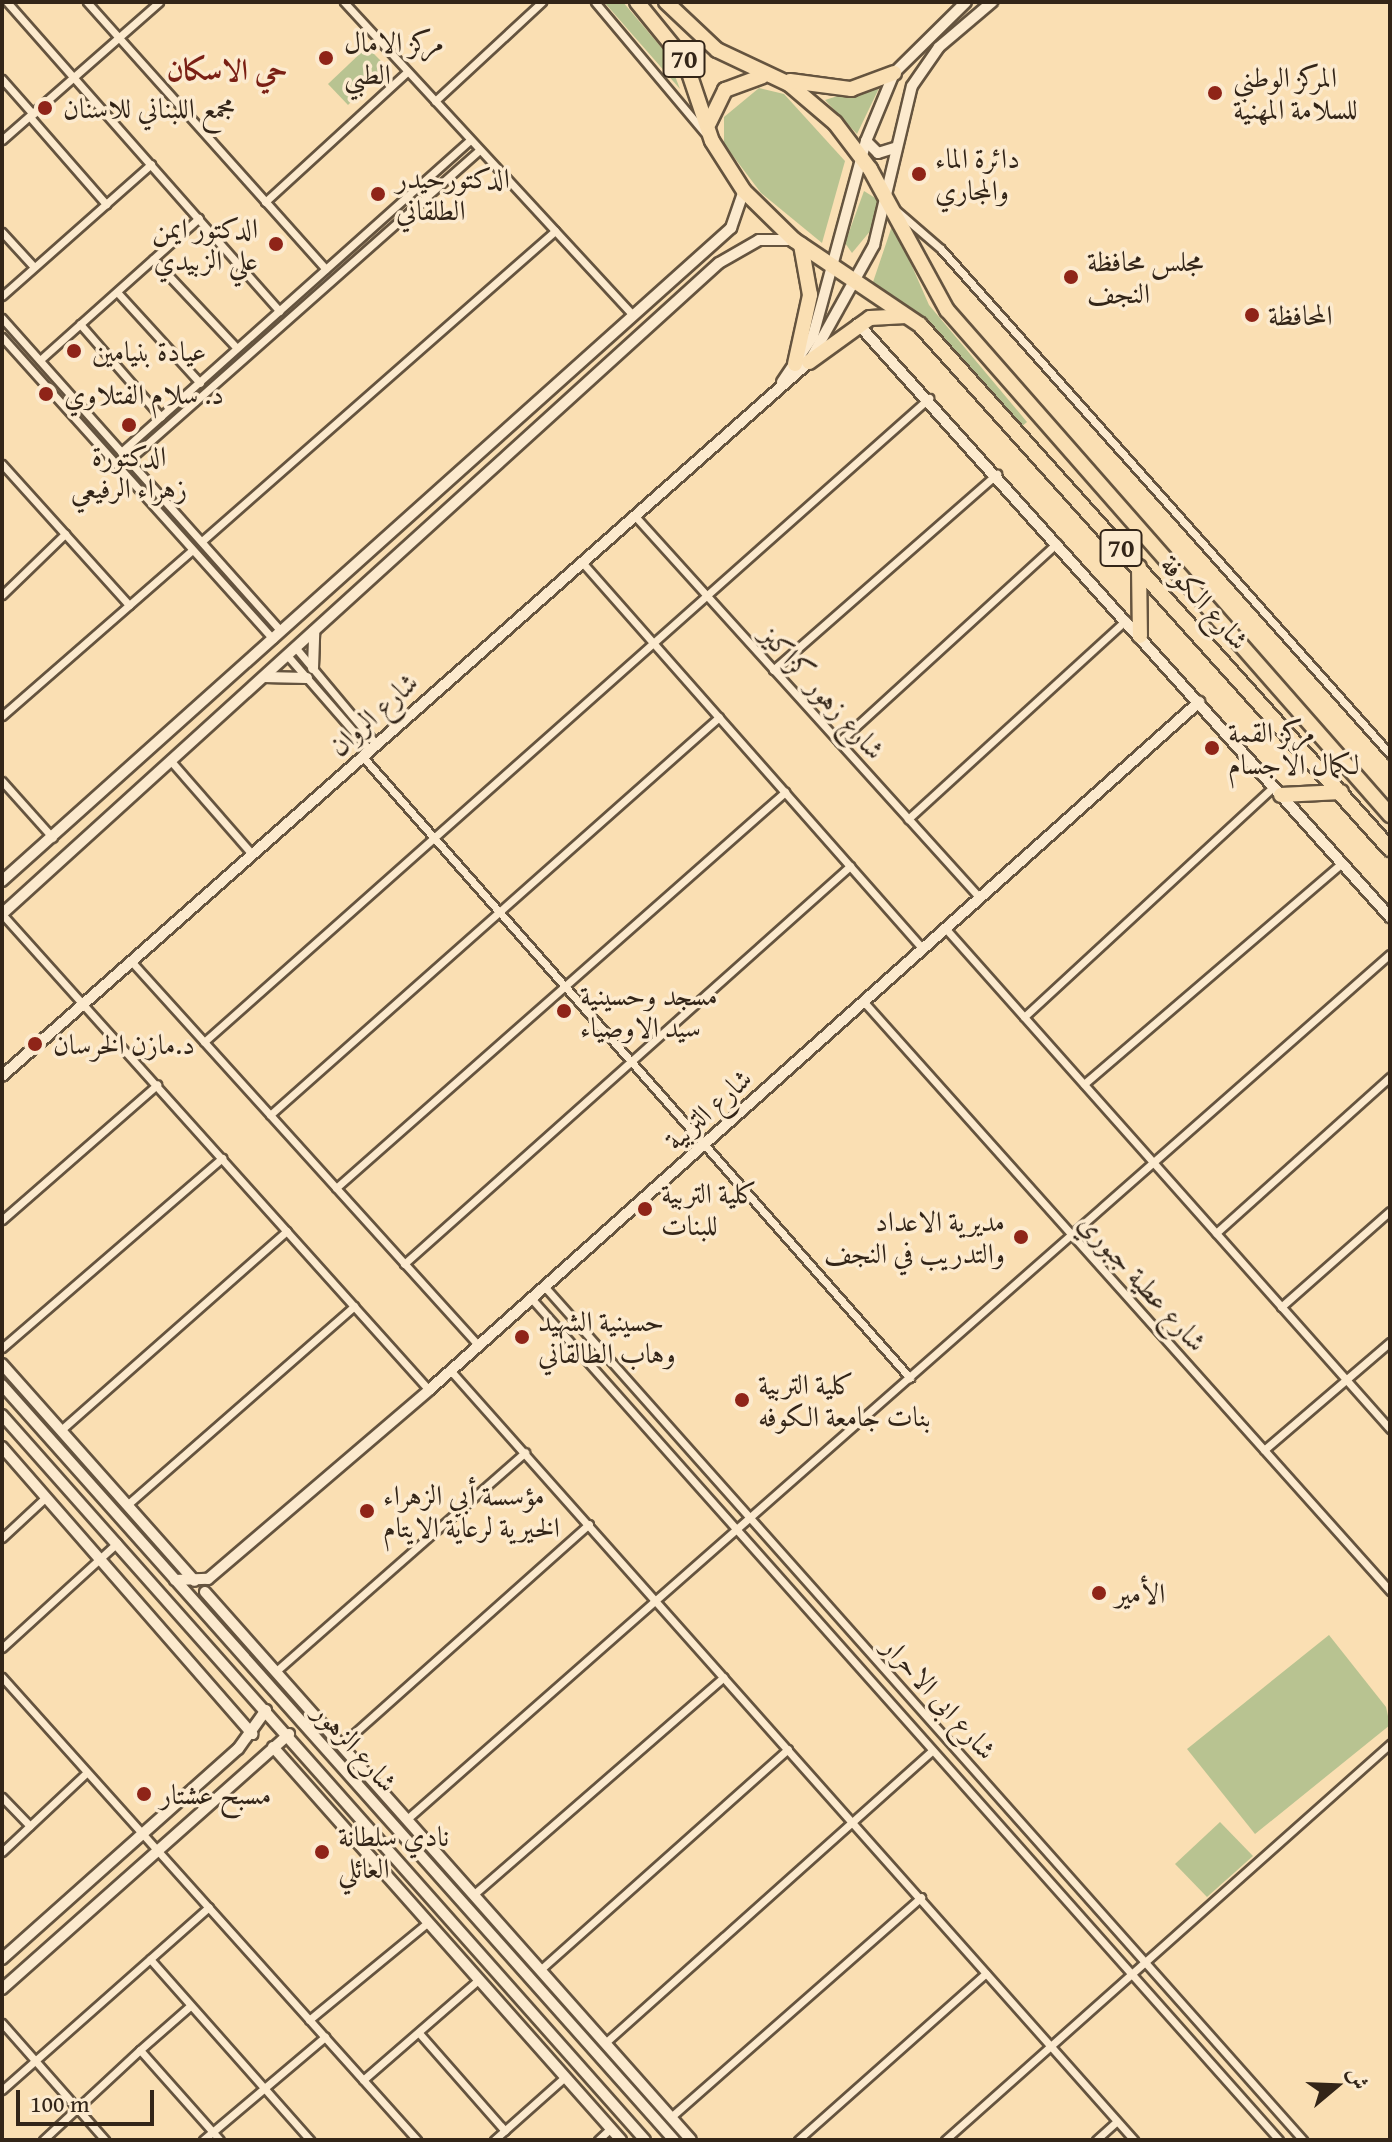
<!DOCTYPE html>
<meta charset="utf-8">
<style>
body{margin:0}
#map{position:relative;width:1392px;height:2142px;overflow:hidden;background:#fadfb3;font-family:"Gentium Book Plus",Amiri,serif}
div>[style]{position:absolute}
.green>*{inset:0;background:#b8c391}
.roads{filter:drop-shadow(2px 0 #65543f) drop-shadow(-2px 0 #65543f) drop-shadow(0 2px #65543f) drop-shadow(0 -2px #65543f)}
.street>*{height:7px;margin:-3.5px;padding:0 3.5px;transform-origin:3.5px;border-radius:3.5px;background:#fceace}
.secondary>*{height:10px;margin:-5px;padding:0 5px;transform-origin:5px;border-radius:5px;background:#fceace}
.highway>*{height:14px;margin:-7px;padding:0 7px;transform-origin:7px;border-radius:7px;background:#fadfb3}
.dots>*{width:22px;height:22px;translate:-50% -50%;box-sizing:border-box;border:4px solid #fceace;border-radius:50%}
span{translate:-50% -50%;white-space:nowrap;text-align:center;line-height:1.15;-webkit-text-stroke:7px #fceace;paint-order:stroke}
.shield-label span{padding:2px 6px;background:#fceace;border:2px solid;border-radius:6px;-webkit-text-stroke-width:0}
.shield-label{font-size:26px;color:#332518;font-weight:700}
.poi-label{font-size:28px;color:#332518}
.left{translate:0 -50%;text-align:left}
.right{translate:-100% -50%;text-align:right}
.street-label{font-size:28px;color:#332518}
.neighbourhood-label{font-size:30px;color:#7a1f14;font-weight:700}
.frame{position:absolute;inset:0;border:4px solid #332518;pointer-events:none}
.north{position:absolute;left:1296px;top:2046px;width:80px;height:80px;-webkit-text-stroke:6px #fceace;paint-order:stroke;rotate:71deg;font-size:22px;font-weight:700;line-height:32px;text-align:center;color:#332518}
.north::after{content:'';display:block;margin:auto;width:28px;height:36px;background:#332518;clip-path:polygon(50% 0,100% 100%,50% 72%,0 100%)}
.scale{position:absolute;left:16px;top:2090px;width:138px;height:36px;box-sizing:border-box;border:4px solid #332518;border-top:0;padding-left:10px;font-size:24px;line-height:28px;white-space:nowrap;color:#332518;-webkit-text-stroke:6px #fceace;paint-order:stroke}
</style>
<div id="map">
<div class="green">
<i style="clip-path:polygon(604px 2px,623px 2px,666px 53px,680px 89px)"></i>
<i style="clip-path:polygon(367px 47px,387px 67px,348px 105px,328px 84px)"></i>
<i style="clip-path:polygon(882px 82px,857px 134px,825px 100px)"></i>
<i style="clip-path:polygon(759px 88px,784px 94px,845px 161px,822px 243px,761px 193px,724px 144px,724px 117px)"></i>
<i style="clip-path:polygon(864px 191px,880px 201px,876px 224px,852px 253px,845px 243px)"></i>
<i style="clip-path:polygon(893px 223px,929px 305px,1027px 422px,1020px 428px,871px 288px)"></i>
<i style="clip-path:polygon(1329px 1635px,1386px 1707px,1390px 1725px,1255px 1834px,1187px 1749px)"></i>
<i style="clip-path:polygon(1220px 1822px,1253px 1856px,1207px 1897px,1175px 1864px)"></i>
</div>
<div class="roads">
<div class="street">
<i style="left:7px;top:2px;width:412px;rotate:48.6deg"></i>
<i style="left:87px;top:2px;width:358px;rotate:48.2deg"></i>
<i style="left:344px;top:2px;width:422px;rotate:47.3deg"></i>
<i style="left:595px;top:2px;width:170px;rotate:50deg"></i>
<i style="left:2px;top:79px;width:47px;rotate:48.5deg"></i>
<i style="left:435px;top:101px;width:146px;rotate:-42.8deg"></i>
<i style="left:30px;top:117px;width:116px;rotate:48.9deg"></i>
<i style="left:2px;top:140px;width:209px;rotate:-41.3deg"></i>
<i style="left:265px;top:202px;width:193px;rotate:-42.5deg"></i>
<i style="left:897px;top:211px;width:58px;rotate:40.8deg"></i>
<i style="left:941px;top:249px;width:676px;rotate:48.36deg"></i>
<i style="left:2px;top:232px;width:47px;rotate:47.6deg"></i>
<i style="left:153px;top:259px;width:122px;rotate:46.7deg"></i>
<i style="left:117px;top:292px;width:123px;rotate:47.6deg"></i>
<i style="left:2px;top:296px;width:199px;rotate:-41.5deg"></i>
<i style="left:2px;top:318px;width:419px;rotate:48.3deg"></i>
<i style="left:80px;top:324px;width:123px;rotate:48.9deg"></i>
<i style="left:2px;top:337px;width:406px;rotate:48.1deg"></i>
<i style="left:40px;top:360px;width:213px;rotate:-41.8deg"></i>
<i style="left:121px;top:452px;width:468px;rotate:-41.8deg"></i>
<i style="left:129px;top:460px;width:468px;rotate:-41.5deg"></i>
<i style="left:2px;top:464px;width:190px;rotate:48deg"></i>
<i style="left:634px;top:515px;width:516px;rotate:47.91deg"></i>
<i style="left:202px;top:541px;width:470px;rotate:-41.3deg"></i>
<i style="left:581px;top:561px;width:517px;rotate:48.61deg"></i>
<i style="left:2px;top:595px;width:88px;rotate:-44.1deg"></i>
<i style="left:295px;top:647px;width:126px;rotate:50.1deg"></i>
<i style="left:286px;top:654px;width:126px;rotate:48.9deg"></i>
<i style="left:773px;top:670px;width:298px;rotate:-41.2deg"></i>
<i style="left:2px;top:716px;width:252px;rotate:-41.1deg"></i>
<i style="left:839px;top:742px;width:295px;rotate:-42.4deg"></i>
<i style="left:362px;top:756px;width:829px;rotate:48.62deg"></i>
<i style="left:170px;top:760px;width:125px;rotate:48.9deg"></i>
<i style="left:2px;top:781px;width:76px;rotate:48.2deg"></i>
<i style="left:908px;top:819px;width:295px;rotate:-42.4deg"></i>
<i style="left:2px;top:914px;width:639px;rotate:48.11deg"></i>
<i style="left:946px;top:929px;width:669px;rotate:48.39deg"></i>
<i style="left:131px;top:961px;width:519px;rotate:47.89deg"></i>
<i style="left:864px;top:1002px;width:790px;rotate:48.23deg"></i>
<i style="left:1024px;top:1017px;width:340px;rotate:-42.7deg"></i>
<i style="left:204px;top:1042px;width:970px;rotate:-41.61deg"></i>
<i style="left:1084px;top:1084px;width:340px;rotate:-40.6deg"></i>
<i style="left:270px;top:1115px;width:600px;rotate:-41.55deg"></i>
<i style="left:336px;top:1188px;width:599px;rotate:-41.41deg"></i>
<i style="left:2px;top:1220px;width:206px;rotate:-41.1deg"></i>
<i style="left:1216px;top:1233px;width:234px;rotate:-41.9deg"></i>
<i style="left:404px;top:1264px;width:598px;rotate:-41.74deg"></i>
<i style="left:544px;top:1286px;width:1143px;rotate:48.37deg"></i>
<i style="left:531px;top:1298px;width:1126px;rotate:48.38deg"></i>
<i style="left:1281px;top:1307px;width:145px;rotate:-41.4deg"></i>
<i style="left:2px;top:1348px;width:291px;rotate:-40.8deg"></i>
<i style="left:451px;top:1371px;width:1029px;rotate:48.39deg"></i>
<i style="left:61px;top:1430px;width:301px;rotate:-41.4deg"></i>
<i style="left:1264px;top:1450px;width:166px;rotate:-40.6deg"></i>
<i style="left:127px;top:1505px;width:302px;rotate:-41.2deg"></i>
<i style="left:2px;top:1538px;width:60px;rotate:-43deg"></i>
<i style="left:2px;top:1648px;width:156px;rotate:-42.4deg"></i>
<i style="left:275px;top:1672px;width:333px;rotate:-41.3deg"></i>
<i style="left:2px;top:1677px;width:622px;rotate:48.13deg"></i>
<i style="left:341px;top:1745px;width:332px;rotate:-41.7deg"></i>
<i style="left:2px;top:1797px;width:40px;rotate:46deg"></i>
<i style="left:407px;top:1819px;width:1309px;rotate:-41.35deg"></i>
<i style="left:2px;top:1852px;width:114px;rotate:-43.2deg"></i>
<i style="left:473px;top:1895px;width:332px;rotate:-41deg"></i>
<i style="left:150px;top:1959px;width:242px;rotate:48.5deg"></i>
<i style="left:540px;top:1970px;width:332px;rotate:-41.7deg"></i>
<i style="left:190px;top:2006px;width:67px;rotate:138.7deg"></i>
<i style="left:140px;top:2050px;width:120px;rotate:48.4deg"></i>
<i style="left:309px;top:2020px;width:153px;rotate:-39.4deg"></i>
<i style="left:2px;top:2023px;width:156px;rotate:48.6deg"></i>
<i style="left:419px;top:2033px;width:130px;rotate:48.7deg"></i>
<i style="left:605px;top:2043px;width:438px;rotate:-41.8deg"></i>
<i style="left:363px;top:2080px;width:152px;rotate:-41deg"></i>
<i style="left:2px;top:2090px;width:276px;rotate:-41.5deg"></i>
<i style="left:671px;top:2117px;width:333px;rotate:-41.3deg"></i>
<i style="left:43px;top:2140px;width:132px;rotate:-42.9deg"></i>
<i style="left:203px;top:2140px;width:160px;rotate:-40.2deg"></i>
<i style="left:494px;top:2140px;width:95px;rotate:-41.6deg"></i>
<i style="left:598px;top:2140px;width:18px;rotate:-43deg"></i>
<i style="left:798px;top:2140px;width:251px;rotate:-41.6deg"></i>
<i style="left:945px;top:2140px;width:596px;rotate:-41.67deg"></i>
<i style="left:1096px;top:2140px;width:28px;rotate:-42deg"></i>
</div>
<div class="secondary">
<i style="left:866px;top:141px;width:17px;rotate:45deg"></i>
<i style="left:878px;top:153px;width:17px;rotate:-17deg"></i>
<i style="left:858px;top:324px;width:797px;rotate:48.1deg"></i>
<i style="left:782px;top:382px;width:55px;rotate:-56deg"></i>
<i style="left:813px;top:336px;width:202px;rotate:-74.8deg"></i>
<i style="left:866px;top:141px;width:74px;rotate:-67.6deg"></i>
<i style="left:894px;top:73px;width:101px;rotate:-44.6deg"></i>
<i style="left:313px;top:668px;width:37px;rotate:-88deg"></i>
<i style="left:264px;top:677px;width:43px;rotate:1.3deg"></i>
<i style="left:2px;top:881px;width:979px;rotate:-41.85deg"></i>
<i style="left:731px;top:228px;width:39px;rotate:-71deg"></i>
<i style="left:2px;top:914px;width:968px;rotate:-42.24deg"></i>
<i style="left:719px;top:263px;width:46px;rotate:-29.9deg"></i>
<i style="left:759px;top:240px;width:35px"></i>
<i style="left:2px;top:1076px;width:1078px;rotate:-41.5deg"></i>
<i style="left:809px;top:362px;width:134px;rotate:-60.9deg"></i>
<i style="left:874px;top:245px;width:163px;rotate:-76.6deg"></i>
<i style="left:912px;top:86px;width:47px;rotate:-55.3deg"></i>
<i style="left:939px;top:47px;width:70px;rotate:-40.3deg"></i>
<i style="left:2px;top:1364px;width:290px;rotate:48.4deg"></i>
<i style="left:2px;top:1385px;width:1011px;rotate:48.33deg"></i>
<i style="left:2px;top:1415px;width:969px;rotate:48.43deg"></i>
<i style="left:2px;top:1447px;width:381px;rotate:48.9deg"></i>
<i style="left:175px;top:1580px;width:33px;rotate:-2deg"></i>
<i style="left:208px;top:1579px;width:291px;rotate:-40.5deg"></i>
<i style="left:429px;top:1390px;width:1033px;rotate:-41.78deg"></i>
<i style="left:205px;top:1592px;width:732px;rotate:48.43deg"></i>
<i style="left:273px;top:1747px;width:525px;rotate:48.48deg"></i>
<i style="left:2px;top:1959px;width:316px;rotate:-41.7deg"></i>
<i style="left:238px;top:1749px;width:48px;rotate:-54.3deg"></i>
<i style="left:2px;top:1989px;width:384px;rotate:-41.6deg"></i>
</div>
<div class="highway">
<i style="left:637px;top:2px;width:76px;rotate:50.9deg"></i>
<i style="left:685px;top:61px;width:84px;rotate:71.4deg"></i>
<i style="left:712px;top:141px;width:59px;rotate:57.4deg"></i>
<i style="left:744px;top:191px;width:70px;rotate:44.4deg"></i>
<i style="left:794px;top:240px;width:152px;rotate:34deg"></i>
<i style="left:920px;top:325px;width:704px;rotate:48.11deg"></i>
<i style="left:666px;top:2px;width:70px;rotate:43.3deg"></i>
<i style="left:717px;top:50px;width:80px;rotate:25.3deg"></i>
<i style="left:789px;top:84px;width:60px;rotate:40.3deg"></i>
<i style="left:835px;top:123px;width:58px;rotate:52.7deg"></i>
<i style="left:870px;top:169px;width:161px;rotate:61.4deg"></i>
<i style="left:947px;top:310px;width:672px;rotate:48.74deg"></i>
<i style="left:790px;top:81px;width:62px;rotate:7.5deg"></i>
<i style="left:851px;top:89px;width:46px;rotate:-20.4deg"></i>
<i style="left:709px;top:123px;width:37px;rotate:-64deg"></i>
<i style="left:725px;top:90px;width:40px;rotate:-20.2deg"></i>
<i style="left:809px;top:362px;width:75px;rotate:-35.8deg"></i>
<i style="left:870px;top:318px;width:36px;rotate:-3deg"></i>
<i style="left:795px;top:364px;width:71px;rotate:-77.7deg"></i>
<i style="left:810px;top:295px;width:51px;rotate:-100.2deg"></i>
<i style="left:1139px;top:567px;width:69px;rotate:89.2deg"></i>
<i style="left:1281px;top:795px;width:60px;rotate:-2.9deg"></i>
</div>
</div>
<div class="dots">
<i style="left:326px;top:58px;background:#8f2418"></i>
<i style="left:1215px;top:93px;background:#8f2418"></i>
<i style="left:45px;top:108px;background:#8f2418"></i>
<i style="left:919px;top:174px;background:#8f2418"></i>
<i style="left:378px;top:194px;background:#8f2418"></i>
<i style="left:276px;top:244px;background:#8f2418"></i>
<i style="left:1071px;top:277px;background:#8f2418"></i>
<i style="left:1252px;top:315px;background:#8f2418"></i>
<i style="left:74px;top:351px;background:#8f2418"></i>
<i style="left:46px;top:394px;background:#8f2418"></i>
<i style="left:129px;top:425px;background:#8f2418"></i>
<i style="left:1212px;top:748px;background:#8f2418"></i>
<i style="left:564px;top:1011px;background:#8f2418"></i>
<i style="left:35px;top:1044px;background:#8f2418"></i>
<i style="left:645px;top:1209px;background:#8f2418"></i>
<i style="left:1021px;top:1237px;background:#8f2418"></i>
<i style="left:522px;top:1337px;background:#8f2418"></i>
<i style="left:742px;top:1400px;background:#8f2418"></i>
<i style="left:367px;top:1511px;background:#8f2418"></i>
<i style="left:1099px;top:1593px;background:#8f2418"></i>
<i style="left:144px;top:1794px;background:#8f2418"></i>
<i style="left:322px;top:1852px;background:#8f2418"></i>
</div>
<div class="shield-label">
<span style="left:684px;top:59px">70</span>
<span style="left:1121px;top:548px">70</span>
</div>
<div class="poi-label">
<span class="left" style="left:344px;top:58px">مركز الامال<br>الطبي</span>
<span class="left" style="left:1233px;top:93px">المركز الوطني<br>للسلامة المهنية</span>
<span class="left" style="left:63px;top:108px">مجمع اللبناني للاسنان</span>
<span class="left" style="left:935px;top:174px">دائرة الماء<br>والمجاري</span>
<span class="left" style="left:396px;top:194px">الدكتورحيدر<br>الطلقاني</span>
<span class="right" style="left:258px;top:244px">الدكتور ايمن<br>علي الزبيدي</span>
<span class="left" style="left:1087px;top:277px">مجلس محافظة<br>النجف</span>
<span class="left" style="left:1268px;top:315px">المحافظة</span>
<span class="left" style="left:92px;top:351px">عيادة بنيامين</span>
<span class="left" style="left:64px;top:394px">د. سلام الفتلاوي</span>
<span style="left:129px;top:472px">الدكتورة<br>زهراء الرفيعي</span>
<span class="left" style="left:1228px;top:748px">مركز القمة<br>لكمال الاجسام</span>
<span class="left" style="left:580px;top:1011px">مسجد وحسينية<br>سيد الاوصياء</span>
<span class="left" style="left:53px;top:1044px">د.مازن الخرسان</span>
<span class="left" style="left:661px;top:1209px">كلية التربية<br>للبنات</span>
<span class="right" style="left:1005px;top:1237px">مديرية الاعداد<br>والتدريب في النجف</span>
<span class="left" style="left:538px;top:1337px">حسينية الشهيد<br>وهاب الطالقاني</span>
<span class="left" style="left:758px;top:1400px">كلية التربية<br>بنات جامعة الكوفه</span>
<span class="left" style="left:383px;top:1511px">مؤسسة أبي الزهراء<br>الخيرية لرعاية الايتام</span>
<span class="left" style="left:1115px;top:1593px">الأمير</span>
<span class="left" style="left:160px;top:1794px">مسبح عشتار</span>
<span class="left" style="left:338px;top:1852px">نادي سلطانة<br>العائلي</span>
</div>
<div class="street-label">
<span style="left:1205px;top:602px;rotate:48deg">شارع الكوفة</span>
<span style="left:823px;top:692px;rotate:48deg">شارع زهور كزاكيز</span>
<span style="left:373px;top:714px;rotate:-42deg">شارع الروان</span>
<span style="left:708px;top:1109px;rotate:-42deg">شارع التربية</span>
<span style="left:1143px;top:1282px;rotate:48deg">شارع عطية جبوري</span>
<span style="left:940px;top:1698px;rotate:48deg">شارع ابی الاحرار</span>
<span style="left:356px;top:1747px;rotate:48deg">شارع الزهور</span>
</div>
<div class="neighbourhood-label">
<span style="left:227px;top:69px">حي الاسكان</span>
</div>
<div class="frame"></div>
<div class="north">ش</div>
<div class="scale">100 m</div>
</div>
